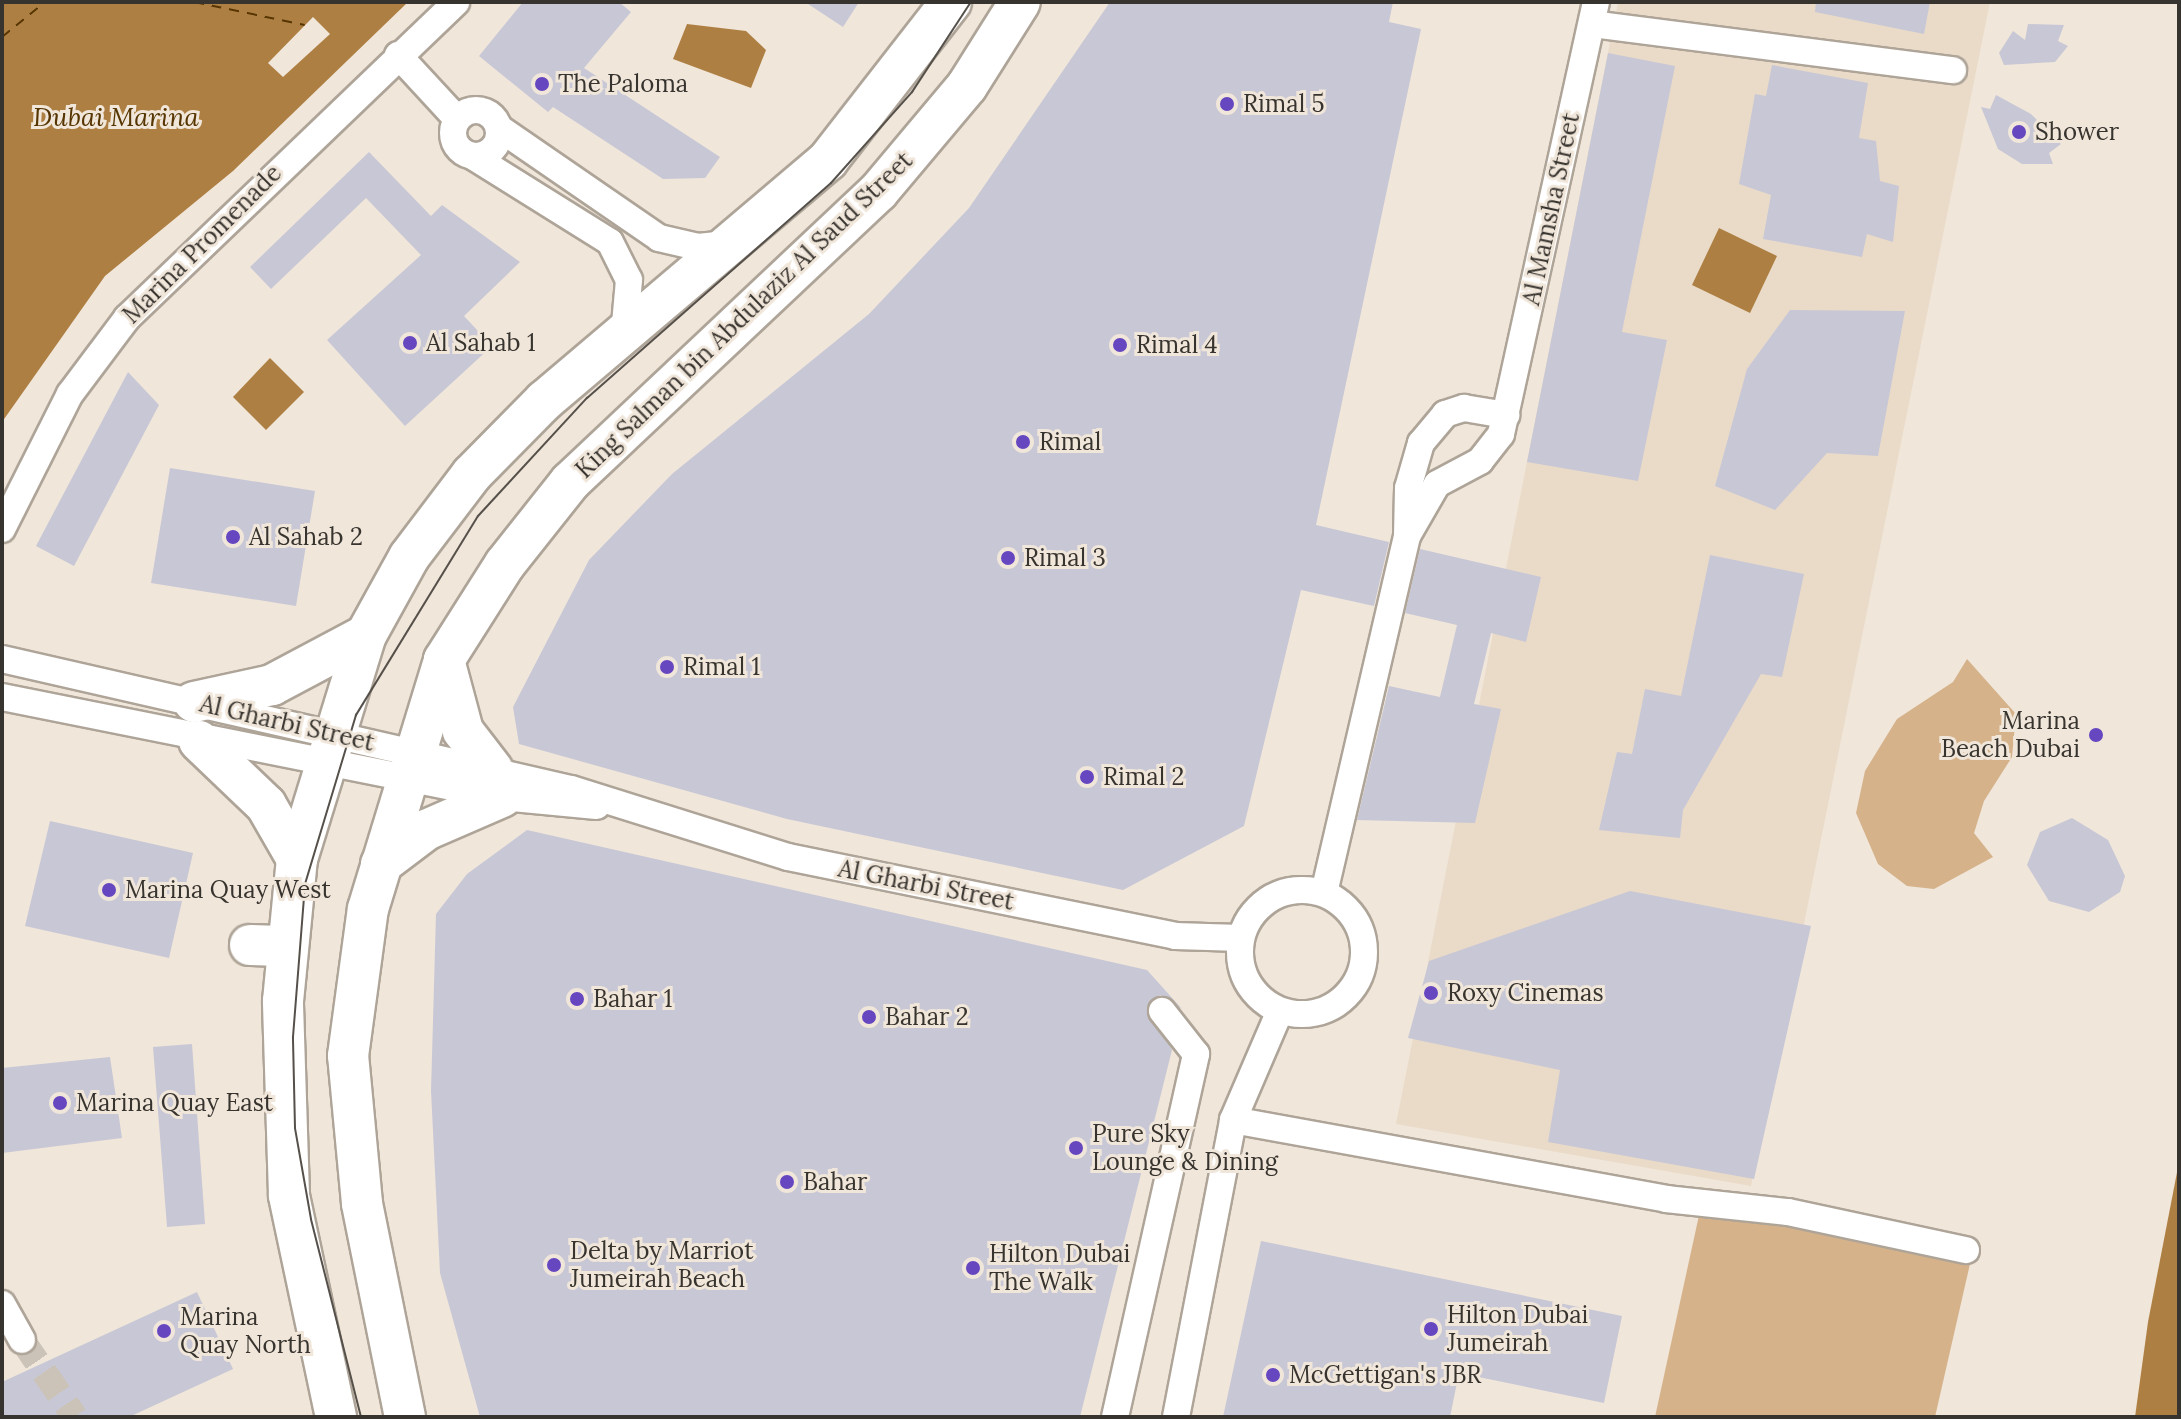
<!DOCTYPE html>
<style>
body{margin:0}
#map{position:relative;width:2181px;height:1419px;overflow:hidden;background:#f0e6da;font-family:Lora,serif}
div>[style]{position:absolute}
.built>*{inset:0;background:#eadbc9}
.green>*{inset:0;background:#d5b289}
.water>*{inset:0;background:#ae7f42}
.pier>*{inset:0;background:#f0e6da}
.ferry>*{height:2px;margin-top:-1px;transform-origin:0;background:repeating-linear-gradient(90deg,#563501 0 10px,transparent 0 18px)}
.building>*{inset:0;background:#c8c7d5}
.street-tunnel>*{height:26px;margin-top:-13px;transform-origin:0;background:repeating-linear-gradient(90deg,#cbc2b8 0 26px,transparent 0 39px)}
.roads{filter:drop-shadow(2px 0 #aea498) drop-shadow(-2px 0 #aea498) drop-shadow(0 2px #aea498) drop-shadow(0 -2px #aea498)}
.street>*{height:26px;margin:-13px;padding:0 13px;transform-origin:13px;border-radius:13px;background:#fff}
.street>.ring{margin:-13px;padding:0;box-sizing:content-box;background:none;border:26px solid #fff;border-radius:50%}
.primary>*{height:40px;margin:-20px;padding:0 20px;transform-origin:20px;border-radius:20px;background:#fff}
.tram>*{height:2px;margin:-1px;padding:0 1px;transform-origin:1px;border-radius:1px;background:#55504a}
.dots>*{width:22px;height:22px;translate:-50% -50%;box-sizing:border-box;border:4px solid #f0e6da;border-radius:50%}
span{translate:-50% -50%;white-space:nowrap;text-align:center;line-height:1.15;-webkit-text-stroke:6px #f0e6da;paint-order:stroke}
.poi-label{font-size:24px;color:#37332e}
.left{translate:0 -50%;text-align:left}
.right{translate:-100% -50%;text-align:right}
.street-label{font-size:24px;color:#37332e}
.water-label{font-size:26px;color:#563501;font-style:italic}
.frame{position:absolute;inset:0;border:4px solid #37332e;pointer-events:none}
</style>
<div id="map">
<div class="built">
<i style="clip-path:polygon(1618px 2px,1990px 2px,1751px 1186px,1396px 1124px)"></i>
</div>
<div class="green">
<i style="clip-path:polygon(1967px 659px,2016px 714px,2012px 757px,1984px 801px,1974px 833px,1993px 857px,1934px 889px,1907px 886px,1878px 864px,1856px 813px,1865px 771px,1897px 719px,1953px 682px)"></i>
<i style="clip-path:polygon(1703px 1197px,1975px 1242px,1935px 1417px,1655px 1417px)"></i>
</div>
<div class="water">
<i style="clip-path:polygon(2px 2px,408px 2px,233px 171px,105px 276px,2px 422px)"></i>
<i style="clip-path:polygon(687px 24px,746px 31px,766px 50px,751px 88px,673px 59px)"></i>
<i style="clip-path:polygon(1719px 228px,1777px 256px,1750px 313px,1692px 285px)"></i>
<i style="clip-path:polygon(270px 358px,304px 392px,266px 430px,233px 397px)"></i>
<i style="clip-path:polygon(2179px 1162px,2179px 1417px,2135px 1417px,2148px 1322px)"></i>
</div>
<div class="pier">
<i style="clip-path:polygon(313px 17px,330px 34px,283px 77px,268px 63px)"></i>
</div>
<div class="ferry">
<i style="left:194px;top:2px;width:113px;rotate:11.7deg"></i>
<i style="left:2px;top:37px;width:55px;rotate:-39.1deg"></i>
</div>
<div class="building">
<i style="clip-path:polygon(523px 2px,619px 2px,631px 12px,584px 68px,720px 157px,705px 178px,663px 179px,553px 107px,548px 112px,479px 56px)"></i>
<i style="clip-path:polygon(805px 2px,859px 2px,843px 27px)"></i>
<i style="clip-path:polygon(1110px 2px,1393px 2px,1389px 22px,1421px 29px,1316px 525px,1389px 542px,1374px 606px,1301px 590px,1244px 826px,1123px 890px,787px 819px,519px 744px,513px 707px,589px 560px,672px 474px,869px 314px,969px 208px)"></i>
<i style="clip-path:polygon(1816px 2px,1930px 2px,1924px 34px,1815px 12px)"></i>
<i style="clip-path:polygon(2028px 24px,2064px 25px,2058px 41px,2068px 46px,2055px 62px,2004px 65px,1999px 53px,2013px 31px,2025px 40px)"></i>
<i style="clip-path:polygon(1608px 53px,1675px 66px,1622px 332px,1667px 340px,1638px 481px,1527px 462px)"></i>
<i style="clip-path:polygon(1772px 65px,1868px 83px,1859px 138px,1876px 141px,1880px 181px,1899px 186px,1893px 242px,1867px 234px,1862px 257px,1763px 239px,1771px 195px,1739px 184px,1755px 94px,1766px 96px)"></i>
<i style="clip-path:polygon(1996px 95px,2031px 114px,2061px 144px,2049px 153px,2053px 164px,2022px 164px,1998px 149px,1981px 107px,1990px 109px)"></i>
<i style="clip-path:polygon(369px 152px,431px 216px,442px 205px,520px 262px,464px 316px,492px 346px,405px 426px,327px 340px,421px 255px,366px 198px,271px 289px,250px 267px)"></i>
<i style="clip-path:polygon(1790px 310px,1905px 311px,1878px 456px,1827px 453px,1775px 510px,1715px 486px,1747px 369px)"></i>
<i style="clip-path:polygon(128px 372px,159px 405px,74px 566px,36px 546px)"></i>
<i style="clip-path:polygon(170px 468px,315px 491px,296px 606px,151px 583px)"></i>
<i style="clip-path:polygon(1420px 549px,1541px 577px,1526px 642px,1491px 633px,1474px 704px,1501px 709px,1475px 823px,1357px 820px,1389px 686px,1440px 697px,1457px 625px,1405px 613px)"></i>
<i style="clip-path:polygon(1710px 555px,1804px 574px,1782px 677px,1761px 674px,1683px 810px,1680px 838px,1599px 830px,1617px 752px,1632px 754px,1645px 689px,1681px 696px)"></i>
<i style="clip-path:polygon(2072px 818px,2108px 840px,2125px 876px,2120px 892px,2089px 912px,2049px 901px,2027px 865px,2040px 832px)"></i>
<i style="clip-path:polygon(50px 821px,193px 853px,169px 958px,25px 926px)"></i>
<i style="clip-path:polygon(527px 830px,1147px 970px,1182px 1009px,1160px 995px,1147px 1006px,1172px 1050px,1080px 1417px,480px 1417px,440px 1273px,431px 1091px,436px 914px,467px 874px)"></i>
<i style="clip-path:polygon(1630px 891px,1811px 926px,1754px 1179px,1548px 1142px,1560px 1070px,1408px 1038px,1429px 961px)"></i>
<i style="clip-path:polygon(192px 1044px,205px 1224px,167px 1227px,153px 1047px)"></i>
<i style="clip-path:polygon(110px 1057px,122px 1138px,2px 1153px,2px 1068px)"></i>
<i style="clip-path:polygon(1261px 1241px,1622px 1316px,1604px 1403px,1459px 1373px,1450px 1417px,1223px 1417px)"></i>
<i style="clip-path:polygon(197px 1292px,233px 1369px,129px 1417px,2px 1417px,2px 1382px)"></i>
</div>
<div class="street-tunnel">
<i style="left:22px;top:1340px;width:93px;rotate:55.5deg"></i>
</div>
<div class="roads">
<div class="street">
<i style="left:1592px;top:24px;width:364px;rotate:7.3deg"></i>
<i style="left:398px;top:55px;width:87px;rotate:47.3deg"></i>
<i class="ring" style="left:453px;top:110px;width:20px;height:20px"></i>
<i style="left:499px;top:128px;width:194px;rotate:34.5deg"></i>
<i style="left:659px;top:238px;width:40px;rotate:13deg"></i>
<i style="left:698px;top:247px;width:29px;rotate:-6deg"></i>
<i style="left:474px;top:157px;width:160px;rotate:32deg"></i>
<i style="left:610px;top:242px;width:42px;rotate:63.4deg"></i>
<i style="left:629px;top:280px;width:55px;rotate:95.2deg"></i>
<i style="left:2px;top:529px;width:151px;rotate:-63.3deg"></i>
<i style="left:70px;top:394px;width:95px;rotate:-53.1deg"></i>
<i style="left:127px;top:318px;width:456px;rotate:-43.8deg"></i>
<i style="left:1407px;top:536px;width:60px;rotate:-60deg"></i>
<i style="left:1437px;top:484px;width:49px;rotate:-28.1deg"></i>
<i style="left:1480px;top:461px;width:34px;rotate:-52deg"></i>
<i style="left:1501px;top:434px;width:442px;rotate:-77.6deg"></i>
<i style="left:2px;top:659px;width:584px;rotate:12.87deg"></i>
<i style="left:571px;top:789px;width:227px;rotate:17.4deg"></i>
<i style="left:788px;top:857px;width:395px;rotate:11.5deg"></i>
<i style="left:1175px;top:936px;width:66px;rotate:1.7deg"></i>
<i style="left:2px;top:697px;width:510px;rotate:11.31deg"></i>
<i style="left:502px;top:797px;width:95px;rotate:5.4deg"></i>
<i class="ring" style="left:1240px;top:890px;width:98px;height:98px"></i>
<i style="left:1324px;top:893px;width:367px;rotate:-76.9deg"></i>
<i style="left:1407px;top:536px;width:48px;rotate:-88.8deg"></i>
<i style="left:1408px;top:488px;width:47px;rotate:-73.9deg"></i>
<i style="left:1421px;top:443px;width:38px;rotate:-50deg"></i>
<i style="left:1445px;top:414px;width:20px;rotate:-18deg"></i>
<i style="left:1464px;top:408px;width:43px;rotate:9.5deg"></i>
<i style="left:1233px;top:1120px;width:440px;rotate:10.3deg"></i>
<i style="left:1666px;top:1199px;width:123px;rotate:6.1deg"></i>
<i style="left:1788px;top:1212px;width:182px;rotate:12.1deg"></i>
<i style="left:2px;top:1304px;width:41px;rotate:60.9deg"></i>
<i style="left:1115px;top:1417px;width:372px;rotate:-77.4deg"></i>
<i style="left:1196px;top:1054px;width:55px;rotate:-128.3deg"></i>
<i style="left:1176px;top:1417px;width:302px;rotate:-79.1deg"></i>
<i style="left:1233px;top:1120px;width:119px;rotate:-66.7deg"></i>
</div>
<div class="primary">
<i style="left:444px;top:660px;width:73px;rotate:75deg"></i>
<i style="left:463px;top:731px;width:49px;rotate:52.4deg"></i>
<i style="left:194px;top:702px;width:80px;rotate:-12.3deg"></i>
<i style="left:272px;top:685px;width:106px;rotate:-28deg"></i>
<i style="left:199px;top:741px;width:93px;rotate:43.7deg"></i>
<i style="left:266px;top:805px;width:62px;rotate:60.1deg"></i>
<i style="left:381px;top:864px;width:56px;rotate:-37.1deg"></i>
<i style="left:426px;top:830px;width:83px;rotate:-23.5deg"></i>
<i style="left:250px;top:945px;width:38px;rotate:2deg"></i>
<i style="left:336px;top:1417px;width:227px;rotate:-102deg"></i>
<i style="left:289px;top:1195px;width:194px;rotate:-91.8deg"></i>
<i style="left:283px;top:1001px;width:143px;rotate:-84.4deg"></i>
<i style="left:297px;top:859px;width:234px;rotate:-72.9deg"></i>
<i style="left:366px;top:635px;width:89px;rotate:-61.1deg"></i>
<i style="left:409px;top:557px;width:104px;rotate:-52.8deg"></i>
<i style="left:472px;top:474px;width:103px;rotate:-45.4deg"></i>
<i style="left:544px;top:401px;width:372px;rotate:-40.3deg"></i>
<i style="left:828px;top:160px;width:200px;rotate:-52.1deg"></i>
<i style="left:405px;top:1417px;width:218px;rotate:-101.4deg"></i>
<i style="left:362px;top:1203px;width:148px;rotate:-95.4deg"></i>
<i style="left:348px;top:1056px;width:148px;rotate:-82.3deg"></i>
<i style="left:368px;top:909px;width:260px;rotate:-73deg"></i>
<i style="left:444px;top:660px;width:114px;rotate:-57.6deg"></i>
<i style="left:505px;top:564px;width:105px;rotate:-51.6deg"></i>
<i style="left:570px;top:482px;width:423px;rotate:-43.3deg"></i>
<i style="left:878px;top:192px;width:138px;rotate:-50deg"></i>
<i style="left:967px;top:86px;width:99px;rotate:-57.8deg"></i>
</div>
</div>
<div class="tram">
<i style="left:361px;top:1417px;width:204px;rotate:-104.2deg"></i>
<i style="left:311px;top:1219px;width:92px;rotate:-100deg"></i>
<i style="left:295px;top:1128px;width:91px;rotate:-91.3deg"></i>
<i style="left:293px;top:1037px;width:153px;rotate:-85.5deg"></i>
<i style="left:305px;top:884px;width:177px;rotate:-73.2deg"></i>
<i style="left:356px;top:715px;width:233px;rotate:-58.5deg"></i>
<i style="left:478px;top:516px;width:161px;rotate:-47.3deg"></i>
<i style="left:587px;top:398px;width:325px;rotate:-41.4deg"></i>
<i style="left:831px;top:183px;width:122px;rotate:-48.3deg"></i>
<i style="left:912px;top:92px;width:108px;rotate:-56.8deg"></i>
</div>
<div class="dots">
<i style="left:542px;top:84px;background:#6647c0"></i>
<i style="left:1227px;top:104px;background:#6647c0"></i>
<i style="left:2019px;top:132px;background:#6647c0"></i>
<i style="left:410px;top:343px;background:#6647c0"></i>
<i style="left:1120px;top:345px;background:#6647c0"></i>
<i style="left:1023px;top:442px;background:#6647c0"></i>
<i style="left:233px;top:537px;background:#6647c0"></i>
<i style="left:1008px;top:558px;background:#6647c0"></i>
<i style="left:667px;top:667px;background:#6647c0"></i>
<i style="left:2096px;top:735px;background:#6647c0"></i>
<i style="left:1087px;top:777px;background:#6647c0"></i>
<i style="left:109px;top:890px;background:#6647c0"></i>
<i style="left:1431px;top:993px;background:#6647c0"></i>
<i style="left:577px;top:999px;background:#6647c0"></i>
<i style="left:869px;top:1017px;background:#6647c0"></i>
<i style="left:60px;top:1103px;background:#6647c0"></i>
<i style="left:1076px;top:1148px;background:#6647c0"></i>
<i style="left:787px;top:1182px;background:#6647c0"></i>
<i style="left:554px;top:1265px;background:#6647c0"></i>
<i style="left:973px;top:1268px;background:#6647c0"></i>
<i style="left:1431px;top:1329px;background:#6647c0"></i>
<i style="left:164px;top:1331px;background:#6647c0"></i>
<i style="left:1273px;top:1375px;background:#6647c0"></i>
</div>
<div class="poi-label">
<span class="left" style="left:558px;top:84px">The Paloma</span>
<span class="left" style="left:1243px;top:104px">Rimal 5</span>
<span class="left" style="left:2035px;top:132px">Shower</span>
<span class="left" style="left:426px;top:343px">Al Sahab 1</span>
<span class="left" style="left:1136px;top:345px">Rimal 4</span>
<span class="left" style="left:1039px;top:442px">Rimal</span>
<span class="left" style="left:249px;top:537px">Al Sahab 2</span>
<span class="left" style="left:1024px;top:558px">Rimal 3</span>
<span class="left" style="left:683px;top:667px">Rimal 1</span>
<span class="right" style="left:2080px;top:735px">Marina<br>Beach Dubai</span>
<span class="left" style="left:1103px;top:777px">Rimal 2</span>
<span class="left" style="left:125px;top:890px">Marina Quay West</span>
<span class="left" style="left:1447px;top:993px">Roxy Cinemas</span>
<span class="left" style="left:593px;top:999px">Bahar 1</span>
<span class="left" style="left:885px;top:1017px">Bahar 2</span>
<span class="left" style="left:76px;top:1103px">Marina Quay East</span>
<span class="left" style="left:1092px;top:1148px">Pure Sky<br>Lounge &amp; Dining</span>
<span class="left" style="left:803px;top:1182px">Bahar</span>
<span class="left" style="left:570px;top:1265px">Delta by Marriot<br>Jumeirah Beach</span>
<span class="left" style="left:989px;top:1268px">Hilton Dubai<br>The Walk</span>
<span class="left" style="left:1447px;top:1329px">Hilton Dubai<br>Jumeirah</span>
<span class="left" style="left:180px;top:1331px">Marina<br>Quay North</span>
<span class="left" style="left:1289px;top:1375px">McGettigan's JBR</span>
</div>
<div class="street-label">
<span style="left:1551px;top:209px;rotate:-78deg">Al Mamsha Street</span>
<span style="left:202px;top:244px;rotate:-45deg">Marina Promenade</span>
<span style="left:744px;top:315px;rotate:-44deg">King Salman bin Abdulaziz Al Saud Street</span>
<span style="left:287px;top:723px;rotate:13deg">Al Gharbi Street</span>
<span style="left:926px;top:885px;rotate:11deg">Al Gharbi Street</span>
</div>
<div class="water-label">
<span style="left:116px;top:117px">Dubai Marina</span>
</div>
<div class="frame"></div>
</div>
